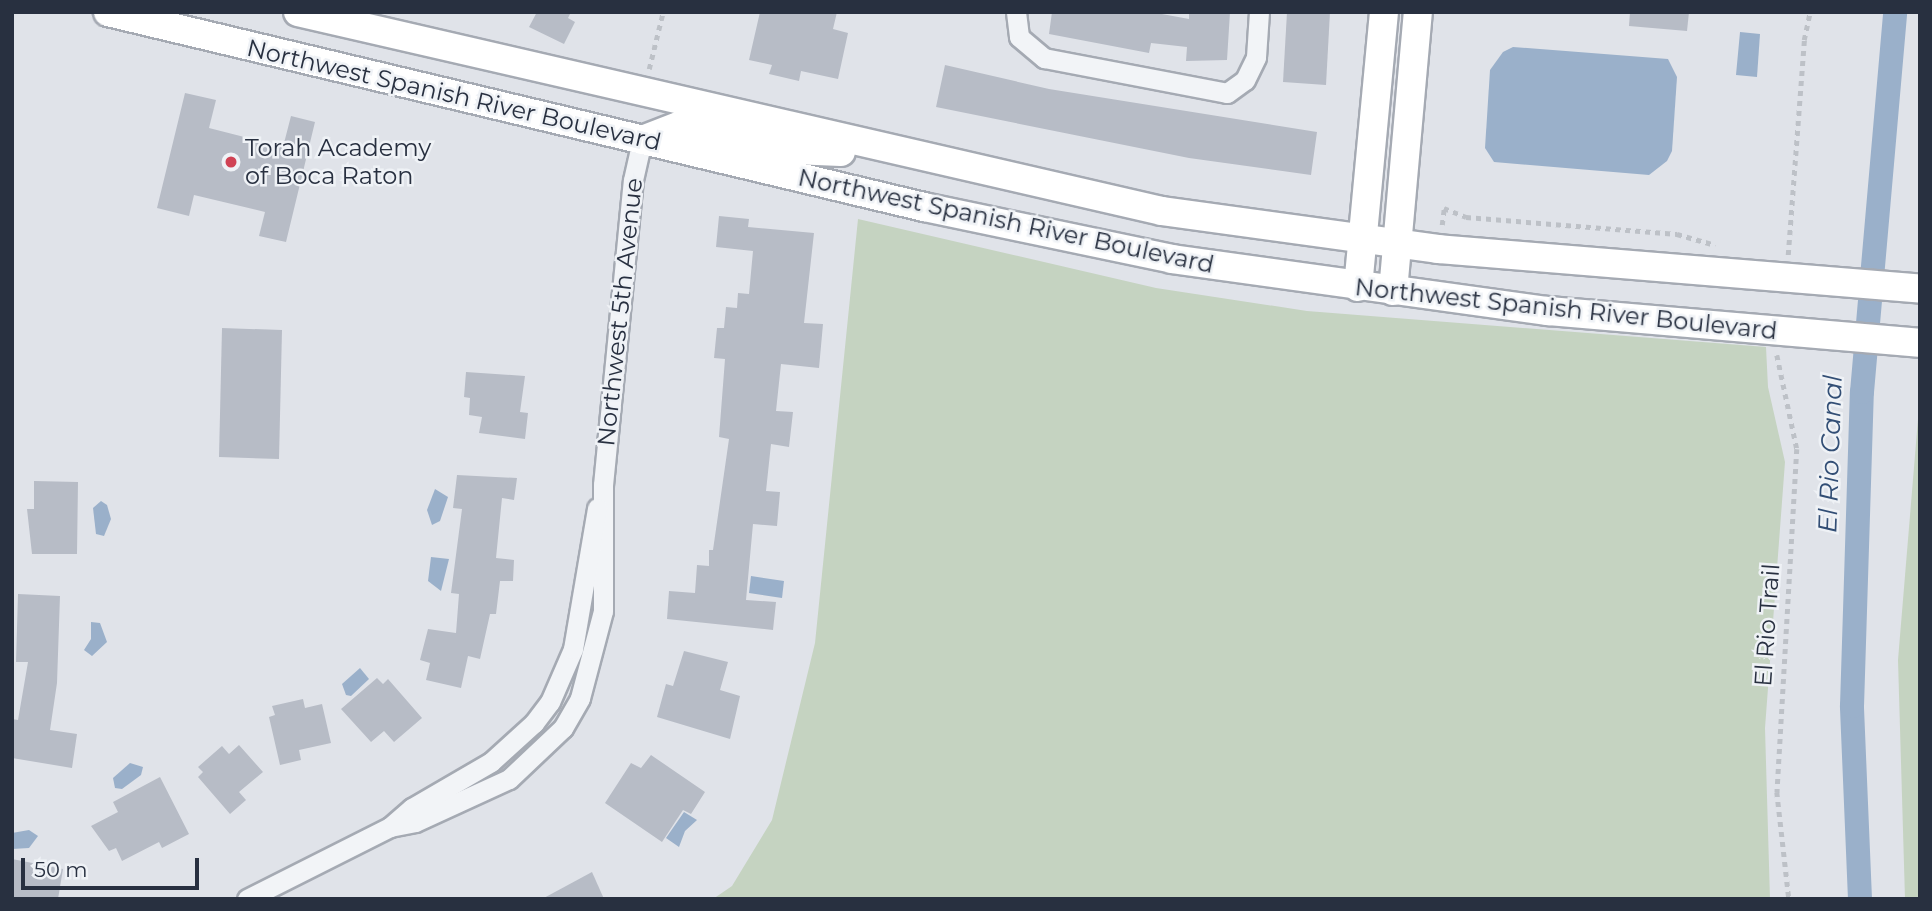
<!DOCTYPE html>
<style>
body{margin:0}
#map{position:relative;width:1932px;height:911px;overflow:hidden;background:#e0e3e9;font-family:Montserrat,sans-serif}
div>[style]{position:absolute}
.green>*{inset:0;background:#c5d3c1}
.water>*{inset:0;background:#9ab0ca}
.canal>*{height:24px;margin:-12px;padding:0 12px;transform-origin:12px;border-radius:12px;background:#9ab0ca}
.building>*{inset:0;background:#b7bcc6}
.path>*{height:4.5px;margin-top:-2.25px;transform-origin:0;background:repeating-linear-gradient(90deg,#bdc1c7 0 5px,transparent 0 10px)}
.roads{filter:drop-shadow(2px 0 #a5aab3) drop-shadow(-2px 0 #a5aab3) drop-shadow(0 2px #a5aab3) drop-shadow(0 -2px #a5aab3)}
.street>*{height:19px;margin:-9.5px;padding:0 9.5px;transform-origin:9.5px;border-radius:9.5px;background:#f2f4f7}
.secondary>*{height:28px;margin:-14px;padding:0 14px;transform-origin:14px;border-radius:14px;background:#fff}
.dots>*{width:19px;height:19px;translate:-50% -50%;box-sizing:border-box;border:4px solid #eff2f6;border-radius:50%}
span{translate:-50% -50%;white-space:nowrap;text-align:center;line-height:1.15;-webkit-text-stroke:5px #eff2f6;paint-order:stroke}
.street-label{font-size:24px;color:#283040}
.poi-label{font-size:24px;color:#283040}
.left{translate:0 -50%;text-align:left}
.water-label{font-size:26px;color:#324e75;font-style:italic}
.frame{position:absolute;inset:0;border:14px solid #283040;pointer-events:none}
.scale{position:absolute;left:21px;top:858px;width:178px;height:32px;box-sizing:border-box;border:4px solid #283040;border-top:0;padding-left:9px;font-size:21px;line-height:24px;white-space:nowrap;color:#283040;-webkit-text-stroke:5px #eff2f6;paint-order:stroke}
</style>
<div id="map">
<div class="green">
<i style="clip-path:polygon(858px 219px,1156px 288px,1307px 311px,1766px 347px,1768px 387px,1785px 462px,1765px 728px,1770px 899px,713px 899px,732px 886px,772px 820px,815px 643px)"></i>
<i style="clip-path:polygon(1920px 395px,1920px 899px,1905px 899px,1898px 660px)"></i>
</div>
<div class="water">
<i style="clip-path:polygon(1740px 32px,1760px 34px,1757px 77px,1736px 75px)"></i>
<i style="clip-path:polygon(1513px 47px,1668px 59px,1677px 77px,1672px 151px,1667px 161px,1649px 175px,1494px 162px,1485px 148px,1490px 70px,1503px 52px)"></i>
<i style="clip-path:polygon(435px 489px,448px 497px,440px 521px,432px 525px,427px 510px)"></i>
<i style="clip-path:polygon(101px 501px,107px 505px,111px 519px,104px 536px,96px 534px,93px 508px)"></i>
<i style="clip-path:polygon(431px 557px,449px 559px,441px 591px,428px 581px)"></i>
<i style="clip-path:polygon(751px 576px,784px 581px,782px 598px,749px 593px)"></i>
<i style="clip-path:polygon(91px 622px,100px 623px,107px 642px,92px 656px,84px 650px,91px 639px)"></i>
<i style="clip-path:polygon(360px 668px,369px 679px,351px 696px,346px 695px,342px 684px)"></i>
<i style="clip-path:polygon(130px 763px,143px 767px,141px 775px,122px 789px,115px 788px,113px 778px)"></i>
<i style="clip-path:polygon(684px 812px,697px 820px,685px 831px,679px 847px,666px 838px)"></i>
<i style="clip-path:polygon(29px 830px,38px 836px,29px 848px,12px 849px,12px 833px)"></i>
</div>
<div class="canal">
<i style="left:1860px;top:899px;width:193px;rotate:-92.4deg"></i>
<i style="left:1852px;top:706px;width:314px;rotate:-88.2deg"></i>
<i style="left:1862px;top:392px;width:381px;rotate:-85deg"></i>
</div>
<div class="building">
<i style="clip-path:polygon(537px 12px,571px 12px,568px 18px,575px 22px,564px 44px,529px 27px)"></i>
<i style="clip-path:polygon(760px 12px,837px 12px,833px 29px,848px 33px,838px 79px,801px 71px,799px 81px,769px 74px,772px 65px,749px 60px)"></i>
<i style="clip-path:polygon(1052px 12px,1151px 12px,1189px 19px,1189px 12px,1230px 12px,1227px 60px,1186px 61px,1187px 47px,1151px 43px,1149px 53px,1049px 34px)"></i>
<i style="clip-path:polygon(1287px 12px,1330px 12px,1326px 85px,1283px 82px)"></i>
<i style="clip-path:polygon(1630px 12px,1689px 12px,1687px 31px,1629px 26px)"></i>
<i style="clip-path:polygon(945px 65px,1049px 89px,1317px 132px,1311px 175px,1189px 158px,936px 107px)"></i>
<i style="clip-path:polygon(185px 93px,216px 100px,209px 128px,283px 147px,291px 116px,315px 122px,286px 242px,259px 236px,265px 212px,194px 195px,189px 216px,157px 208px)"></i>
<i style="clip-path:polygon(719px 216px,749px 219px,748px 227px,814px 233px,804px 323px,823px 324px,819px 368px,781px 364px,776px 411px,793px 412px,789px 447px,771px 444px,766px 491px,780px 492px,777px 526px,753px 524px,746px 600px,776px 602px,773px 630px,667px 619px,669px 591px,695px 593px,697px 565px,709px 566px,709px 550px,713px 550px,729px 439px,719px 437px,725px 359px,714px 358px,717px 328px,724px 328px,726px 307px,737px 308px,738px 293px,749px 294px,753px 251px,716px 247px)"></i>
<i style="clip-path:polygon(222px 328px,282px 330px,279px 459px,219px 457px)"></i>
<i style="clip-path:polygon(466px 372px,525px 376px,520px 412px,528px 413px,525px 439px,479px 433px,482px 417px,469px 415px,470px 398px,464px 397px)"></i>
<i style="clip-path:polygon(457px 475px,517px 478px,514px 500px,502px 498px,496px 558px,514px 560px,513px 581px,500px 581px,496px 614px,490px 614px,480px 659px,468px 656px,461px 688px,426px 680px,430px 663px,420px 660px,428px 629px,456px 633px,459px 594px,451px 593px,462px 509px,453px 508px)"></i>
<i style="clip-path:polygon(34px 481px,78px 482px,77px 554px,32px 554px,27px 509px,34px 509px)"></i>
<i style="clip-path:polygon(18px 594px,60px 596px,57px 683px,50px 730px,77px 734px,72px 768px,12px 758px,12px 719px,18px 720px,28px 662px,16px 662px)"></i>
<i style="clip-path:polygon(684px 651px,728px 662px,720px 690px,740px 696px,730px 739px,657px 717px,666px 684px,673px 686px)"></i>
<i style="clip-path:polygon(377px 678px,383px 684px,388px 679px,422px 718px,394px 742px,384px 731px,371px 742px,341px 709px)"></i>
<i style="clip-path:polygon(303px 699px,305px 708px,322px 704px,331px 743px,299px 750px,301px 760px,280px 765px,269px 717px,275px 715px,272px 706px)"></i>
<i style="clip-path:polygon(239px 745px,263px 772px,239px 792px,246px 800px,230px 814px,198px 777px,203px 772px,198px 767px,222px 746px,229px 754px)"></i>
<i style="clip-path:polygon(651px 755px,705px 792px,691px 814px,683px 810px,662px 842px,605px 803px,631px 763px,641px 768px)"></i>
<i style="clip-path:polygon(160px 777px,189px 834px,162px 848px,159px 842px,122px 861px,116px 848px,109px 851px,91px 826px,118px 812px,113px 802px)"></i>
<i style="clip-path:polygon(12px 859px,63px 869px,58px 899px,12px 899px)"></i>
<i style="clip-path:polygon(592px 872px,604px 899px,542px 899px)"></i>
</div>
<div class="path">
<i style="left:649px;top:69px;width:59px;rotate:-76.2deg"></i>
<i style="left:1442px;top:225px;width:17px;rotate:-83deg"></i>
<i style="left:1444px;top:208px;width:24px;rotate:22deg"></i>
<i style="left:1466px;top:217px;width:212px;rotate:4.6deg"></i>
<i style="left:1677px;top:234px;width:40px;rotate:16deg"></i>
<i style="left:1788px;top:255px;width:216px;rotate:-85.7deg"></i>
<i style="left:1804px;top:40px;width:29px;rotate:-78deg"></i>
<i style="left:1777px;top:355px;width:96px;rotate:78deg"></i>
<i style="left:1797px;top:449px;width:344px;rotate:93.3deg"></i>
<i style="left:1777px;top:792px;width:108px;rotate:83.6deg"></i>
</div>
<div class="roads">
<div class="street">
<i style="left:1016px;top:12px;width:25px;rotate:83deg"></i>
<i style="left:1019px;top:37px;width:33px;rotate:40deg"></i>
<i style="left:1044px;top:58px;width:186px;rotate:10.8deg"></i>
<i style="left:1227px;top:93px;width:22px;rotate:-36deg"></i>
<i style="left:1245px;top:80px;width:25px;rotate:-64deg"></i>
<i style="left:1256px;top:57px;width:45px;rotate:-86.2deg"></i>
<i style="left:390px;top:827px;width:25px;rotate:-11deg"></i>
<i style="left:415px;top:822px;width:103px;rotate:-24.6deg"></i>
<i style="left:509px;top:779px;width:74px;rotate:-43.4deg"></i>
<i style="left:563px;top:728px;width:34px;rotate:-60deg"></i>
<i style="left:580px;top:698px;width:90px;rotate:-75.2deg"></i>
<i style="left:603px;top:611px;width:126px;rotate:-90deg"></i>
<i style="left:603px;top:485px;width:306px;rotate:-84.4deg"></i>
<i style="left:633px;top:180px;width:41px;rotate:-77.3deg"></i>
<i style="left:247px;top:899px;width:160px;rotate:-26.7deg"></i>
<i style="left:390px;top:827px;width:29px;rotate:-41deg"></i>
<i style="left:412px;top:808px;width:91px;rotate:-30.2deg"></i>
<i style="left:491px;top:762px;width:58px;rotate:-42.2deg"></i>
<i style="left:534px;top:723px;width:26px;rotate:-53deg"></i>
<i style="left:550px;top:702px;width:58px;rotate:-66.5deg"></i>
<i style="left:573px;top:649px;width:143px;rotate:-80.3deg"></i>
</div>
<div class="secondary">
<i style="left:108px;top:12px;width:839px;rotate:13.44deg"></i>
<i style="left:924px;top:207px;width:253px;rotate:11.8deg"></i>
<i style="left:1172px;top:259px;width:380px;rotate:7.9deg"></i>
<i style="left:1548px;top:311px;width:373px;rotate:4.9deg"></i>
<i style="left:298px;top:12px;width:887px;rotate:12.97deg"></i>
<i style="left:1162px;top:211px;width:279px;rotate:7.8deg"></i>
<i style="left:1438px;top:249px;width:484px;rotate:4.7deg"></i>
<i style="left:642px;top:140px;width:40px;rotate:-21deg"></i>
<i style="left:679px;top:126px;width:116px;rotate:11.9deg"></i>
<i style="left:793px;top:150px;width:48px;rotate:2.4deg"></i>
<i style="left:1358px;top:287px;width:276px;rotate:-84.6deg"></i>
<i style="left:1393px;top:291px;width:280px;rotate:-84.9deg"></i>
</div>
</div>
<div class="dots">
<i style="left:231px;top:162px;background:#d04254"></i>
</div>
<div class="street-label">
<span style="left:454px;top:95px;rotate:13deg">Northwest Spanish River Boulevard</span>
<span style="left:1006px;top:221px;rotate:12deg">Northwest Spanish River Boulevard</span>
<span style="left:1566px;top:309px;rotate:6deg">Northwest Spanish River Boulevard</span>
<span style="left:620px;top:312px;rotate:-84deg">Northwest 5th Avenue</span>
<span style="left:1767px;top:625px;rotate:-86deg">El Rio Trail</span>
</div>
<div class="poi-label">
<span class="left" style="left:245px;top:162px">Torah Academy<br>of Boca Raton</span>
</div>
<div class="water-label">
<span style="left:1831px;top:454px;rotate:-88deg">El Rio Canal</span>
</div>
<div class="frame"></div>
<div class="scale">50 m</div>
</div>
